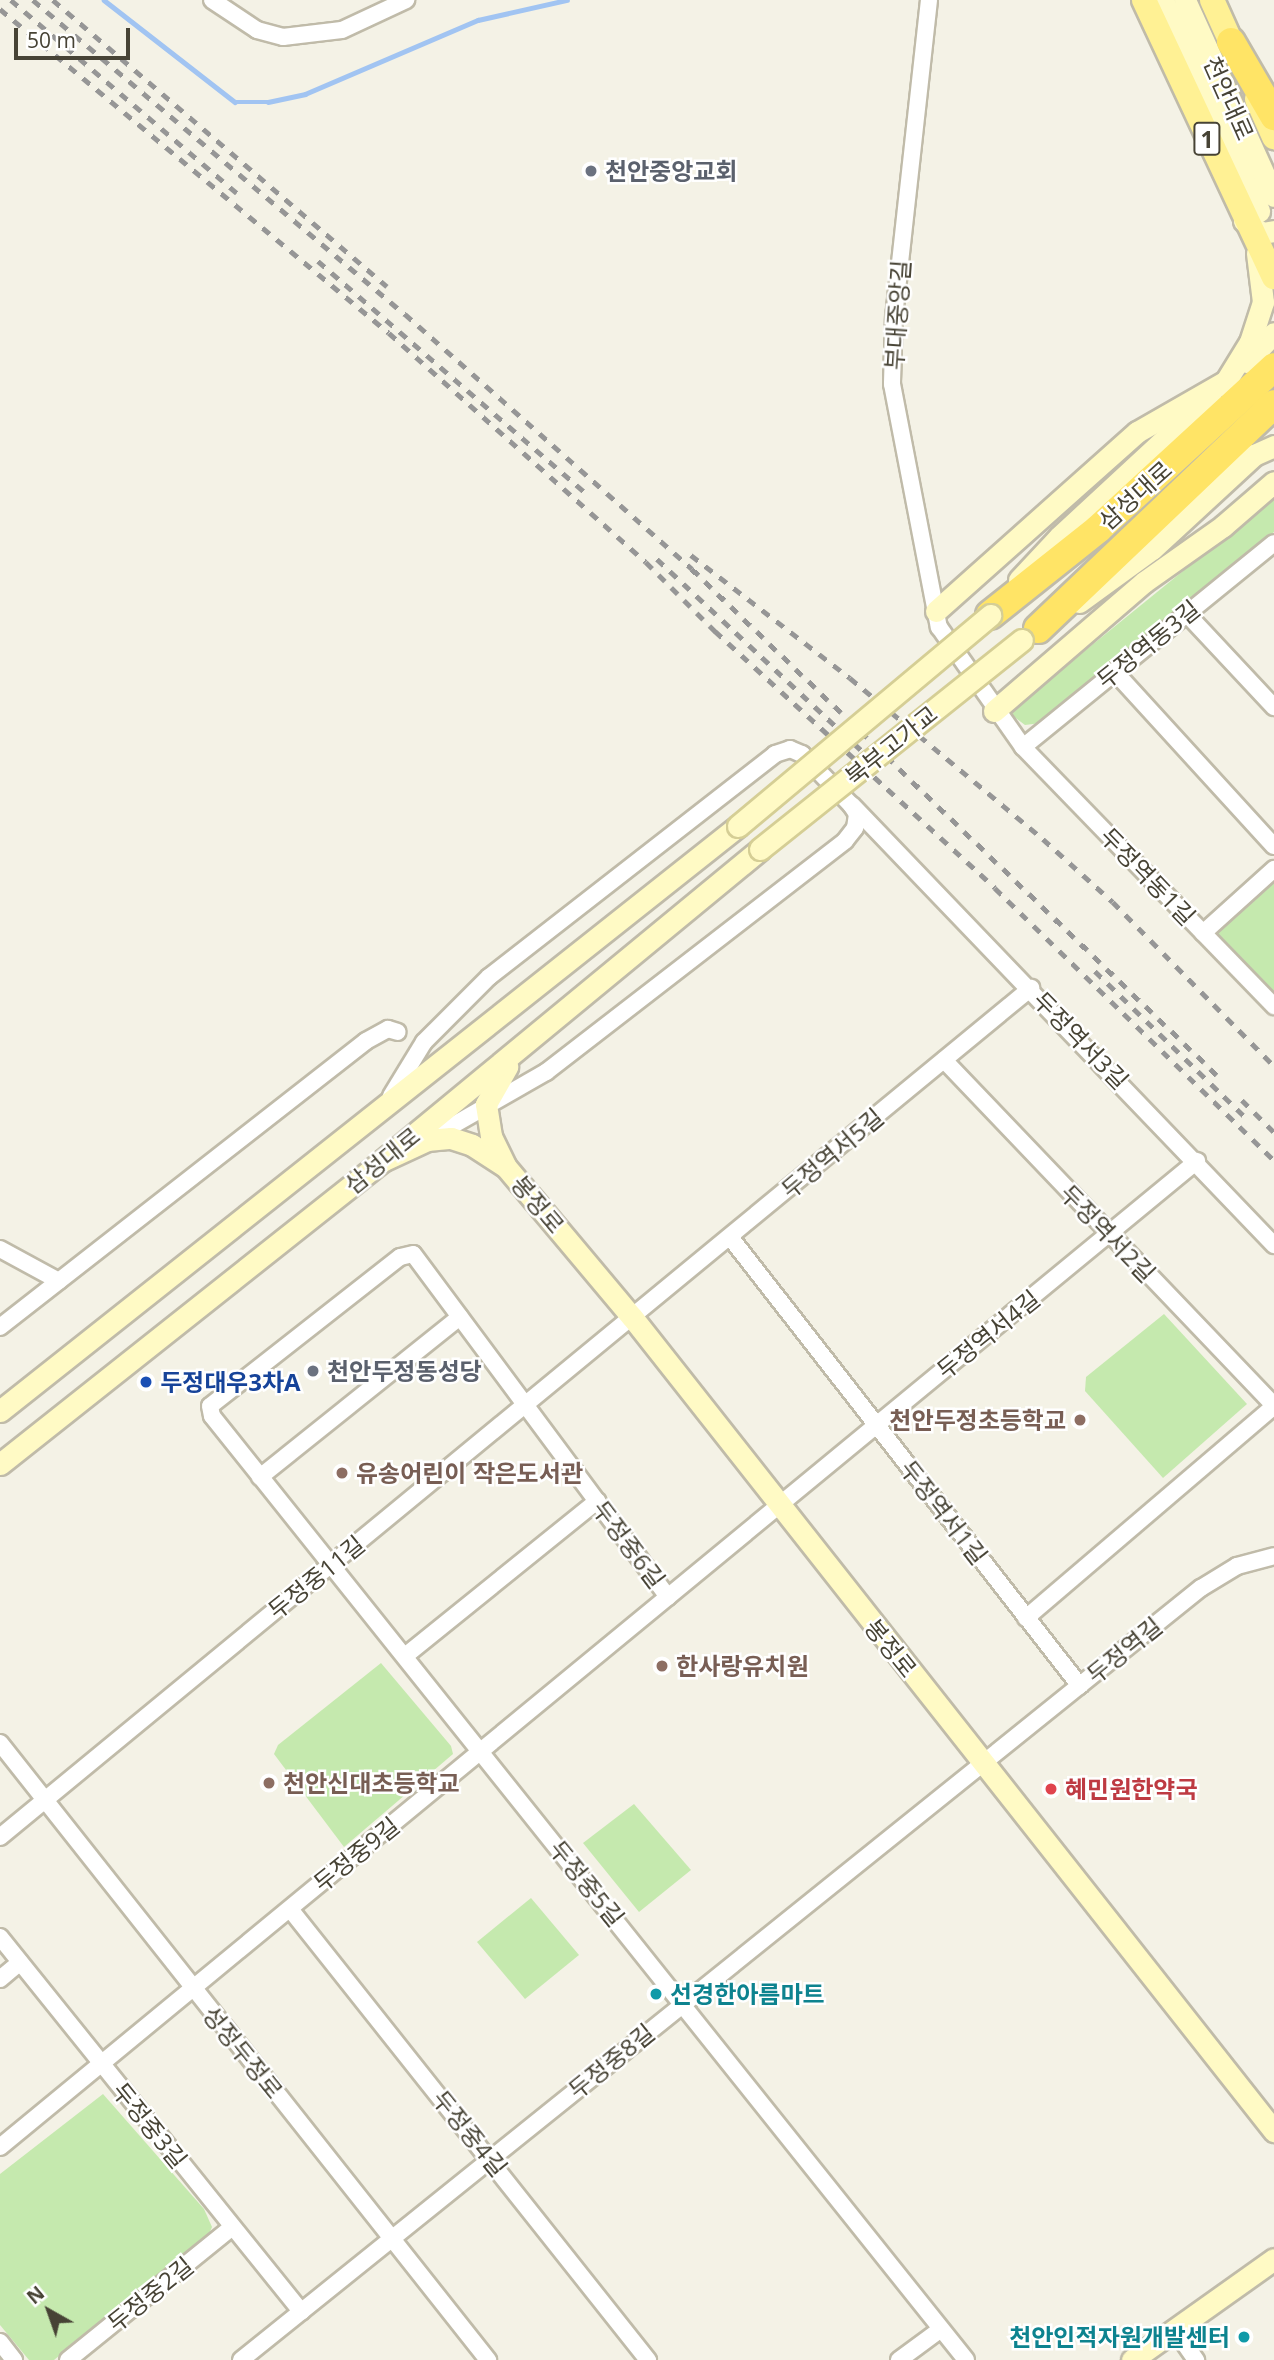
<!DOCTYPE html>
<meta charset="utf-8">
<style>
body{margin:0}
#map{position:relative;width:1274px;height:2360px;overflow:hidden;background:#f4f2e6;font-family:"Open Sans","Noto Sans KR",sans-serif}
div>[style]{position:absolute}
.green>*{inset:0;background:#c5e9ae}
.stream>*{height:4.5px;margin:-2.25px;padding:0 2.25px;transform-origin:2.25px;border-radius:2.25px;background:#a1c4f2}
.roads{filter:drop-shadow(2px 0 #c0bba9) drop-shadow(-2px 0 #c0bba9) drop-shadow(0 2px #c0bba9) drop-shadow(0 -2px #c0bba9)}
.street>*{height:16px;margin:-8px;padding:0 8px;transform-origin:8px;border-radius:8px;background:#fff}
.secondary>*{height:21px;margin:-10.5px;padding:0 10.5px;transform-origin:10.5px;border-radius:10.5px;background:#fffac5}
.primary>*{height:24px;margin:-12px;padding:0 12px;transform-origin:12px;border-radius:12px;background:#fff194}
.highway>*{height:28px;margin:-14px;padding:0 14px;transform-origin:14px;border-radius:14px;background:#ffe466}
.rail>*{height:4.5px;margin-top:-2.25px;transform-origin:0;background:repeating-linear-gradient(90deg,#969696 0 9px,transparent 0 18px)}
.bridges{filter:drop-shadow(2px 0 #d5ce95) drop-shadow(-2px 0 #d5ce95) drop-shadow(0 2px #d5ce95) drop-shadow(0 -2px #d5ce95)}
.secondary-bridge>*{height:21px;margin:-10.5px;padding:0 10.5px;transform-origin:10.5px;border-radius:10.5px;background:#fffac5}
.dots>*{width:19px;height:19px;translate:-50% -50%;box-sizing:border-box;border:4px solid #fff;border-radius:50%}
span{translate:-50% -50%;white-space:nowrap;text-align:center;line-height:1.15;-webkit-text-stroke:5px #fff;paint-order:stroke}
.shield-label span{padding:2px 5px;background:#fff;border:2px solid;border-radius:5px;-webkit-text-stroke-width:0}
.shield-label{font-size:23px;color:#474335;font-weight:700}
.street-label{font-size:24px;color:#474335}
.worship-label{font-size:24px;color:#5b616d;font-weight:700}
.left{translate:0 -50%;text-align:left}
.transit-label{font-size:24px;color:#164399;font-weight:700}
.education-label{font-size:24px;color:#785e54;font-weight:700}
.right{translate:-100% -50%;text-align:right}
.health-label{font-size:24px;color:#be3a42;font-weight:700}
.culture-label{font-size:24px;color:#0d838f;font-weight:700}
.north{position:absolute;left:14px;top:2276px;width:70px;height:70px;-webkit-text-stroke:5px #fff;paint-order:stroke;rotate:320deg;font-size:19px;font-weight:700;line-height:28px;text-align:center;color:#474335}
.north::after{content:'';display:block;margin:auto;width:24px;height:32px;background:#474335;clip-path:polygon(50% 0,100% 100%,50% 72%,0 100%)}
.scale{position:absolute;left:14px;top:28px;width:116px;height:32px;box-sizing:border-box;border:4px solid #474335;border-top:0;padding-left:9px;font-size:21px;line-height:24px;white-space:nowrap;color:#474335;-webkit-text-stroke:5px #fff;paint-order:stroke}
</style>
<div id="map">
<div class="green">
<i style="clip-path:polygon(1274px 497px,1274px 532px,1041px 723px,1025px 725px,1013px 716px,1012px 710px)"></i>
<i style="clip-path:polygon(1274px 876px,1274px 998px,1210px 933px)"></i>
<i style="clip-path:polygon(1164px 1314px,1247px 1404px,1163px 1478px,1085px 1391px,1086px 1377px)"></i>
<i style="clip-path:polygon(381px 1663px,451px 1746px,453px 1754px,344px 1847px,274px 1754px,278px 1745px)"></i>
<i style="clip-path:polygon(634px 1804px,691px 1870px,639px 1912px,583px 1843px)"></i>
<i style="clip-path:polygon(531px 1898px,579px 1955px,525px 1999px,477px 1942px)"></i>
<i style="clip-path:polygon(103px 2094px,204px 2209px,212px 2227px,209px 2234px,54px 2360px,29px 2360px,0 2325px,0 2174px)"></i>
</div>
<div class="stream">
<i style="left:104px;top:0;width:166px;rotate:37.9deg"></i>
<i style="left:235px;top:102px;width:33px"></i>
<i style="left:268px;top:102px;width:38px;rotate:-12deg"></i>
<i style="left:305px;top:94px;width:188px;rotate:-23.2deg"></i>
<i style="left:478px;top:20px;width:91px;rotate:-12.7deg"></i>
</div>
<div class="roads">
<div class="street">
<i style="left:212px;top:0;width:54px;rotate:33.7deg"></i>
<i style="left:257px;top:30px;width:27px;rotate:15deg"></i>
<i style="left:283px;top:37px;width:59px;rotate:-6.8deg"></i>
<i style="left:342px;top:30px;width:71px;rotate:-25.1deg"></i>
<i style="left:929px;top:0;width:317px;rotate:96.3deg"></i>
<i style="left:894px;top:315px;width:69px;rotate:91.7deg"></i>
<i style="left:892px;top:384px;width:248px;rotate:79.1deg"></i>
<i style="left:939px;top:627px;width:146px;rotate:55deg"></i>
<i style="left:1023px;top:747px;width:361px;rotate:45.9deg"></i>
<i style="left:1186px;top:613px;width:129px;rotate:46.9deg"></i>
<i style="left:1114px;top:671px;width:237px;rotate:47.6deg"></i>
<i style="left:1023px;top:747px;width:323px;rotate:-39.1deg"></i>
<i style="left:852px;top:805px;width:610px;rotate:46.2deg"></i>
<i style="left:1203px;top:933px;width:96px;rotate:-42deg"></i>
<i style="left:944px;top:1060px;width:477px;rotate:46.3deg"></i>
<i style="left:391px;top:1096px;width:63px;rotate:-58.6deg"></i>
<i style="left:424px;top:1042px;width:92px;rotate:-45deg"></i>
<i style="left:489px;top:977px;width:363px;rotate:-37.9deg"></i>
<i style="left:775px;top:754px;width:16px;rotate:-18deg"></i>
<i style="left:790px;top:749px;width:13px;rotate:23deg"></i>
<i style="left:802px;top:754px;width:71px;rotate:46.1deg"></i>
<i style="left:851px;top:805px;width:11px;rotate:56deg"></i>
<i style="left:857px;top:814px;width:14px;rotate:98deg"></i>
<i style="left:855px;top:828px;width:16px;rotate:128deg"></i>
<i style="left:845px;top:841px;width:378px;rotate:142.3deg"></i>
<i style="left:546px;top:1072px;width:135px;rotate:150.2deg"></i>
<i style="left:730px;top:1237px;width:569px;rotate:52.06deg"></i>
<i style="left:0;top:1249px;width:67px;rotate:28.5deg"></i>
<i style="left:0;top:1327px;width:464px;rotate:-38deg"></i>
<i style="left:366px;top:1041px;width:25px;rotate:-29deg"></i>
<i style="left:388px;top:1029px;width:10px;rotate:17deg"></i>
<i style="left:260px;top:1477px;width:256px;rotate:-38.7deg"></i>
<i style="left:668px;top:1597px;width:427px;rotate:-126.6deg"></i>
<i style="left:413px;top:1254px;width:13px;rotate:167deg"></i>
<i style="left:400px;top:1257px;width:241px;rotate:141.9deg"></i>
<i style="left:210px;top:1406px;width:10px;rotate:79deg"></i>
<i style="left:212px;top:1416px;width:1208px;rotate:51.38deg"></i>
<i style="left:1026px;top:1618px;width:326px;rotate:-40.5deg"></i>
<i style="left:405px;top:1656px;width:247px;rotate:-38.9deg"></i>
<i style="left:0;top:1743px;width:787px;rotate:51.66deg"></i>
<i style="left:0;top:1837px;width:1336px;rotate:-39.47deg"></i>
<i style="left:290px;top:1909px;width:576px;rotate:51.56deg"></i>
<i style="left:0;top:1937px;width:481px;rotate:51.2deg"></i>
<i style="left:0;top:1979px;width:26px;rotate:-40deg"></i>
<i style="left:0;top:2147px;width:1551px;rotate:-39.48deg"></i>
<i style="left:1175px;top:2330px;width:37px;rotate:55deg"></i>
<i style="left:0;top:2342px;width:23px;rotate:52deg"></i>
<i style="left:68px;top:2360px;width:211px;rotate:-39deg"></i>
<i style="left:241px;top:2360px;width:1232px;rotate:-38.81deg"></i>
<i style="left:1201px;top:1588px;width:42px;rotate:-31.4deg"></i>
<i style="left:1237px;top:1566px;width:38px;rotate:-15deg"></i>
<i style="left:899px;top:2360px;width:52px;rotate:-36.4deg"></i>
</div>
<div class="secondary">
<i style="left:1163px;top:0;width:232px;rotate:65.5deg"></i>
<i style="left:1185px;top:0;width:215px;rotate:65.6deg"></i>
<i style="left:1244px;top:221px;width:22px;rotate:34deg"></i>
<i style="left:1262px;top:233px;width:12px;rotate:-9deg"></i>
<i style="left:1246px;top:362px;width:40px;rotate:-46deg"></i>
<i style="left:1019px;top:580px;width:59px;rotate:-47.1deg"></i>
<i style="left:1059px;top:537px;width:206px;rotate:-42.8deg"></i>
<i style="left:1079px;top:602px;width:90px;rotate:-36deg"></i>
<i style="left:1152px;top:549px;width:139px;rotate:-42.7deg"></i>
<i style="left:1254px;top:455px;width:22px;rotate:-24deg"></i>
<i style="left:936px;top:611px;width:269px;rotate:-41.7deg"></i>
<i style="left:1137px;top:432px;width:103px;rotate:-29.8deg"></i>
<i style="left:1226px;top:381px;width:46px;rotate:-58.4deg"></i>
<i style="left:1250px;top:342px;width:42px;rotate:-72deg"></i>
<i style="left:1263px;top:302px;width:49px;rotate:-97deg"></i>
<i style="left:994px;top:711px;width:198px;rotate:-40.7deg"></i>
<i style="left:1144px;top:582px;width:97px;rotate:-35.3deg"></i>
<i style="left:1223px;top:526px;width:67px;rotate:-40.8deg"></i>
<i style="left:382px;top:1161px;width:50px;rotate:-25deg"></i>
<i style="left:427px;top:1140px;width:24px;rotate:-5deg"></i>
<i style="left:451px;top:1138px;width:22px;rotate:18deg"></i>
<i style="left:472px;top:1145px;width:40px;rotate:32.9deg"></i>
<i style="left:506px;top:1167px;width:196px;rotate:50deg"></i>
<i style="left:632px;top:1317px;width:1037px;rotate:51.74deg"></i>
<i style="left:505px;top:1165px;width:32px;rotate:-116deg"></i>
<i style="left:491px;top:1136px;width:32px;rotate:-99deg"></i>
<i style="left:486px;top:1104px;width:43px;rotate:-60.4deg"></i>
<i style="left:0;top:1411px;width:942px;rotate:-38.4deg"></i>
<i style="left:0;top:1464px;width:488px;rotate:-38.4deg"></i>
<i style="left:382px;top:1161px;width:490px;rotate:-39.5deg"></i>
<i style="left:1132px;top:2360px;width:174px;rotate:-35.4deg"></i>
</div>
<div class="primary">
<i style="left:1144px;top:0;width:306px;rotate:64.9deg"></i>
<i style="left:1212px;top:0;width:66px;rotate:65.8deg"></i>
<i style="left:1257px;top:99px;width:42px;rotate:65.9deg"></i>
</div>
<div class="highway">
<i style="left:1231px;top:42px;width:86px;rotate:59.8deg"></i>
<i style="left:990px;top:615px;width:138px;rotate:-38.5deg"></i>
<i style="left:1098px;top:529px;width:239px;rotate:-42.6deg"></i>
<i style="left:1038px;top:629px;width:326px;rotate:-43.6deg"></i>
</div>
</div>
<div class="rail">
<i style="left:11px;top:0;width:297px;rotate:40.5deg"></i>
<i style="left:33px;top:0;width:487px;rotate:40.2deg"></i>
<i style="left:405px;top:314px;width:384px;rotate:41.6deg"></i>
<i style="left:692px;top:569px;width:736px;rotate:43.95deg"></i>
<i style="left:53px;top:0;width:440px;rotate:40.6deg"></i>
<i style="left:0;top:9px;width:506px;rotate:39.79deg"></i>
<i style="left:389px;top:333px;width:344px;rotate:41.7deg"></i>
<i style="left:646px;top:562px;width:98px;rotate:45deg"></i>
<i style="left:715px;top:631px;width:380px;rotate:42.5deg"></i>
<i style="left:995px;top:888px;width:390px;rotate:44.3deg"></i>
<i style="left:318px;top:261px;width:353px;rotate:40.9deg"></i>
<i style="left:691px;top:555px;width:201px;rotate:37.7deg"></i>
<i style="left:850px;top:678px;width:251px;rotate:39.8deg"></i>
<i style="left:1043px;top:839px;width:94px;rotate:42deg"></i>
<i style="left:1113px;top:902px;width:230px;rotate:45.5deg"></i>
<i style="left:657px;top:559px;width:297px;rotate:43.1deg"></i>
<i style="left:1095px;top:971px;width:211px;rotate:44.2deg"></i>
<i style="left:1242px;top:1100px;width:45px;rotate:45deg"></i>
</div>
<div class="bridges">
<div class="secondary-bridge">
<i style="left:738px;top:826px;width:329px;rotate:-39.9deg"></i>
<i style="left:760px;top:849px;width:335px;rotate:-38.6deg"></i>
</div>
</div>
<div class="dots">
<i style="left:591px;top:171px;background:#6b7280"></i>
<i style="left:313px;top:1371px;background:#6b7280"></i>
<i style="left:146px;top:1382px;background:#1a4fb4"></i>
<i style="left:1080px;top:1420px;background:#8d6e63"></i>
<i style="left:342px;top:1473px;background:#8d6e63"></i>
<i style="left:662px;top:1666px;background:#8d6e63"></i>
<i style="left:269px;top:1783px;background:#8d6e63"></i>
<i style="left:1051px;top:1789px;background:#e0444e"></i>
<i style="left:656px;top:1994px;background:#0f9aa8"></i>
<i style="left:1244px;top:2337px;background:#0f9aa8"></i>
</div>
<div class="shield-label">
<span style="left:1207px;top:139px">1</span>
</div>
<div class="street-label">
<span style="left:1229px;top:98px;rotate:66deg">천안대로</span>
<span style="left:897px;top:315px;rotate:-86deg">부대중앙길</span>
<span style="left:1135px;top:495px;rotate:-42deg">삼성대로</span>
<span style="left:1148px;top:644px;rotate:-39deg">두정역동3길</span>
<span style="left:891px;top:745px;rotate:-39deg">북부고가교</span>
<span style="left:1148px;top:876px;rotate:46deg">두정역동1길</span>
<span style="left:1081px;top:1040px;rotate:46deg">두정역서3길</span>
<span style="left:832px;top:1153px;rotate:-40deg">두정역서5길</span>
<span style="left:382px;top:1160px;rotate:-39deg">삼성대로</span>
<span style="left:538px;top:1204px;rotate:50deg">봉정로</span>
<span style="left:1108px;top:1233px;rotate:46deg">두정역서2길</span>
<span style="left:988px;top:1334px;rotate:-39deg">두정역서4길</span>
<span style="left:944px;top:1512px;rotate:52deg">두정역서1길</span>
<span style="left:629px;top:1544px;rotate:53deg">두정중6길</span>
<span style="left:316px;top:1577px;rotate:-39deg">두정중11길</span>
<span style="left:891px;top:1648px;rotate:51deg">봉정로</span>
<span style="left:1124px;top:1650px;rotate:-39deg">두정역길</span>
<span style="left:356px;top:1854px;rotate:-39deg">두정중9길</span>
<span style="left:587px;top:1883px;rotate:51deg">두정중5길</span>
<span style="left:243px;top:2052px;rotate:51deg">성정두정로</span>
<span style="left:611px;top:2061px;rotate:-39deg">두정중8길</span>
<span style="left:150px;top:2125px;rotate:51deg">두정중3길</span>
<span style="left:470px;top:2133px;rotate:51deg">두정중4길</span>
<span style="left:150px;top:2294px;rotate:-39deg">두정중2길</span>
</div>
<div class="worship-label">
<span class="left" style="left:605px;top:171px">천안중앙교회</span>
<span class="left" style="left:327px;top:1371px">천안두정동성당</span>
</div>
<div class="transit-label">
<span class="left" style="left:160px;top:1382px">두정대우3차A</span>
</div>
<div class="education-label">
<span class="right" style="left:1066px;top:1420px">천안두정초등학교</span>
<span class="left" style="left:356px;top:1473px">유송어린이 작은도서관</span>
<span class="left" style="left:676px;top:1666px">한사랑유치원</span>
<span class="left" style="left:283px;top:1783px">천안신대초등학교</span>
</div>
<div class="health-label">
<span class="left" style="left:1065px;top:1789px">혜민원한약국</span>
</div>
<div class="culture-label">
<span class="left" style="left:670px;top:1994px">선경한아름마트</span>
<span class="right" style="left:1230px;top:2337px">천안인적자원개발센터</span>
</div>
<div class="north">N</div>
<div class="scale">50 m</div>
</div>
